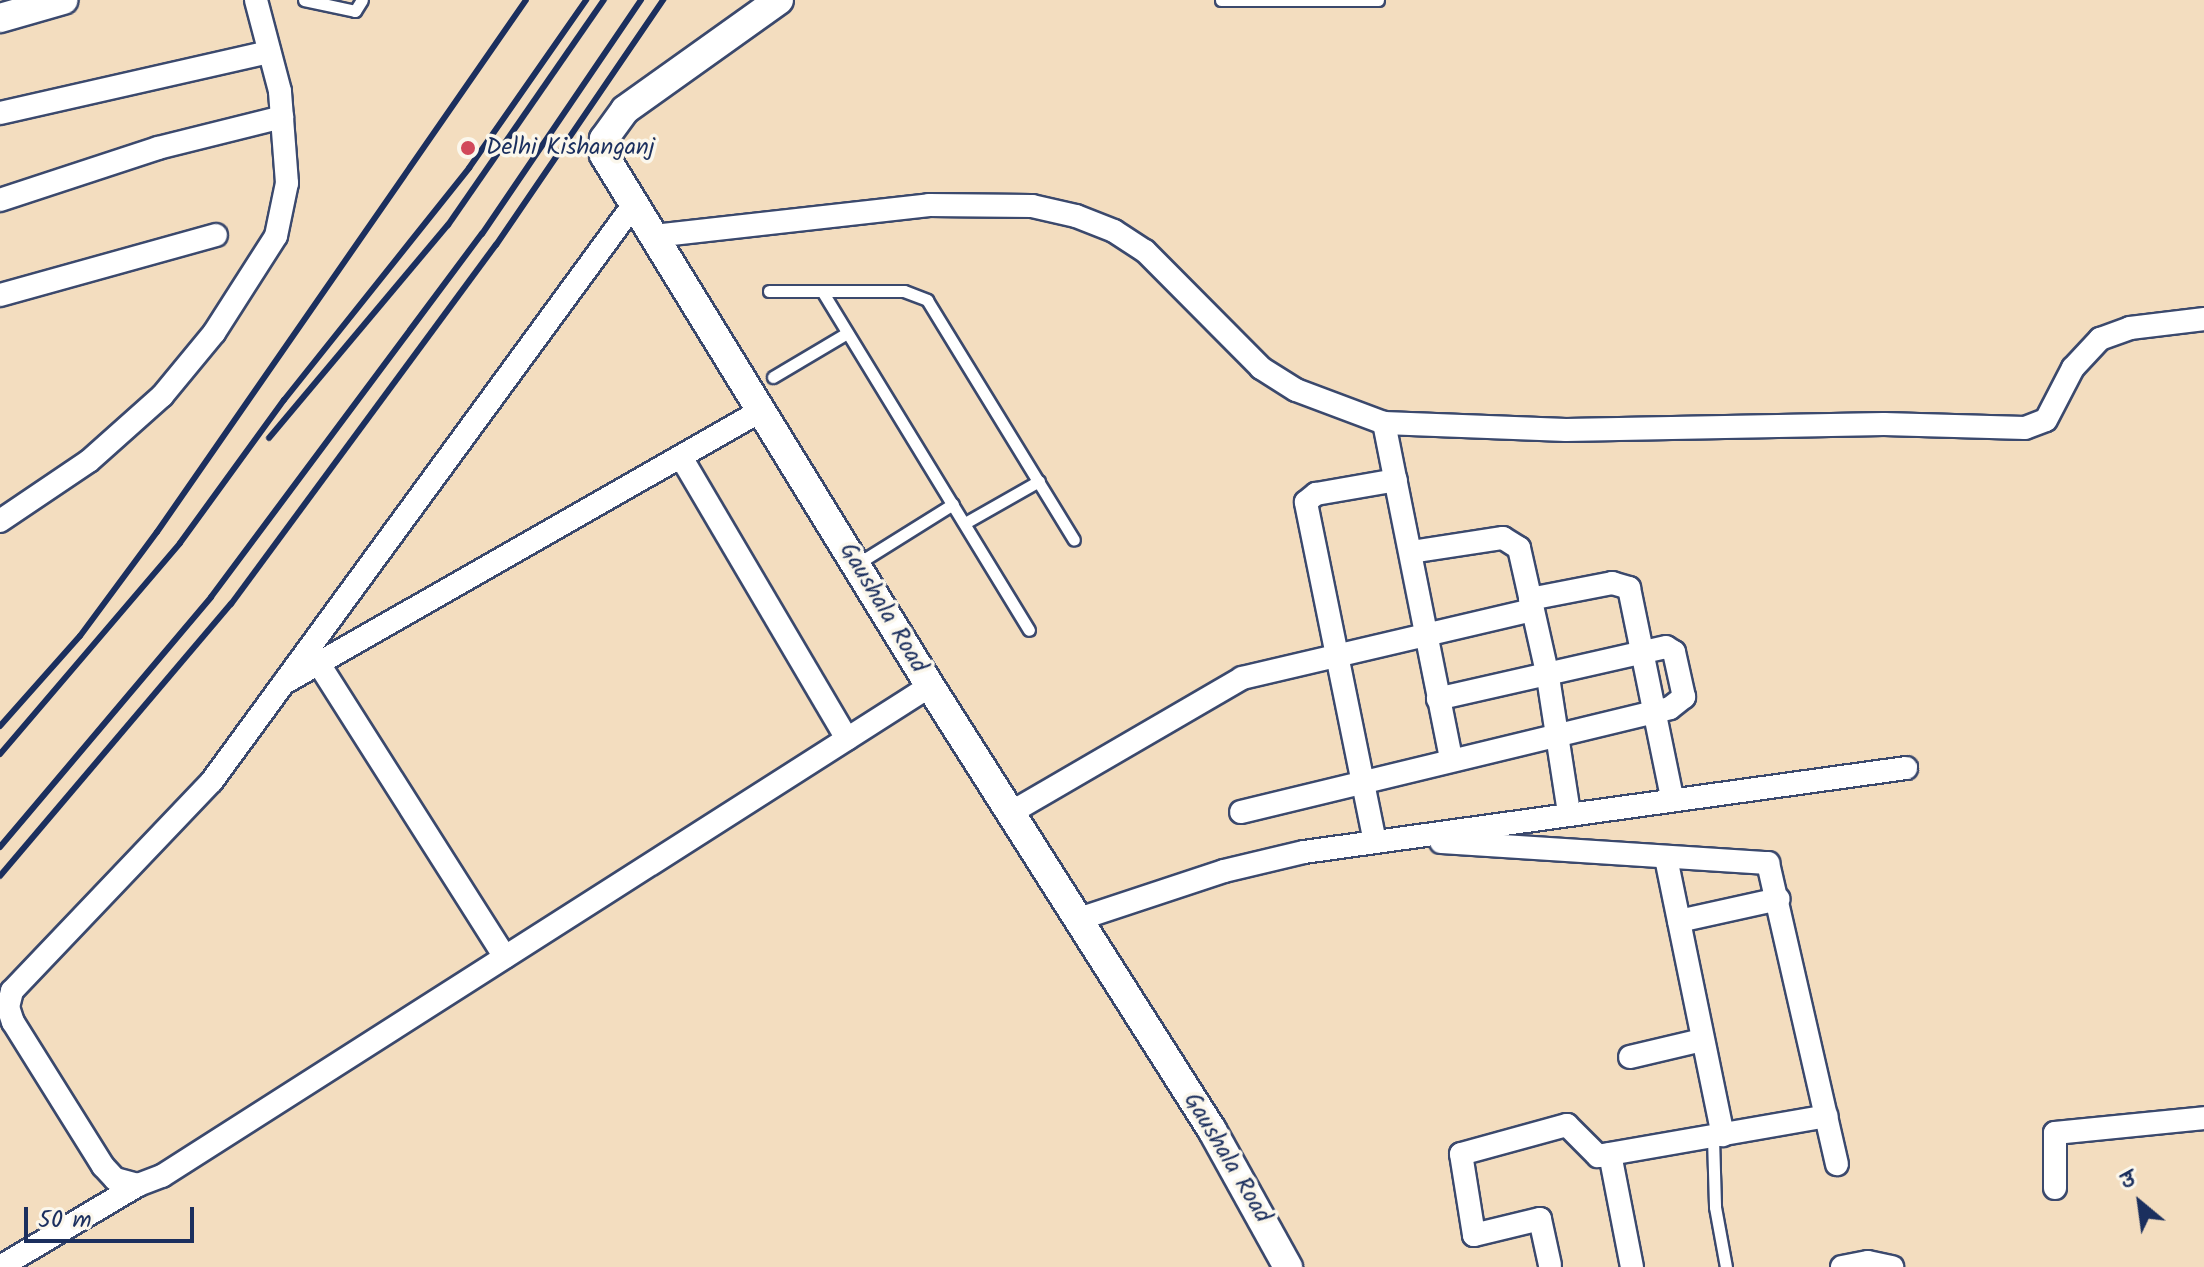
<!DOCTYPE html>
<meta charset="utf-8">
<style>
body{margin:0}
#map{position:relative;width:2204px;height:1267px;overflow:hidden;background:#f3ddbf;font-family:Kalam,"Playpen Sans Deva",sans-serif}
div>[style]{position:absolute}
.roads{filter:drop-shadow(2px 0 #3b496d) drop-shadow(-2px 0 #3b496d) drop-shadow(0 2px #3b496d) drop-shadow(0 -2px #3b496d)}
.service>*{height:11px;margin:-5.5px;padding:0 5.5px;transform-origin:5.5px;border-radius:5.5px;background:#fff}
.minor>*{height:22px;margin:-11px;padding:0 11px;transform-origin:11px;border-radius:11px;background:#fff}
.tertiary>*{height:28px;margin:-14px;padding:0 14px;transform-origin:14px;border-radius:14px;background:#fff}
.rail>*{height:6px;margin:-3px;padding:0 3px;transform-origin:3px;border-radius:3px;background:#1b2f5e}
.dots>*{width:22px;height:22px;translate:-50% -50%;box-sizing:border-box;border:4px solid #fbf7ec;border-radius:50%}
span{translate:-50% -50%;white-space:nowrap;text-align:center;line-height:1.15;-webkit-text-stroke:7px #fbf7ec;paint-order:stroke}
.poi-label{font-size:24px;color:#1b2f5e}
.left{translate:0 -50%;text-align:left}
.street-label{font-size:24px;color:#1b2f5e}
.north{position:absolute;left:2100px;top:1163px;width:80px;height:80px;-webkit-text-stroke:6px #fbf7ec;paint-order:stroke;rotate:331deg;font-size:22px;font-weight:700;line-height:32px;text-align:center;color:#1b2f5e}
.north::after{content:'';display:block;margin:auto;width:28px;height:36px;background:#1b2f5e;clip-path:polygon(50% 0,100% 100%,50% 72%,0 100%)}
.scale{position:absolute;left:24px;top:1207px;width:170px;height:36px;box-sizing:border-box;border:4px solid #1b2f5e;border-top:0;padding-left:10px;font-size:24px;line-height:28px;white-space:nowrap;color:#1b2f5e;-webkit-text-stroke:6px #fbf7ec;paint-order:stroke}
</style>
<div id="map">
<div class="roads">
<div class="service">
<i style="left:304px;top:0;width:52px;rotate:12.2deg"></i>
<i style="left:355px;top:11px;width:13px;rotate:-58deg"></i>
<i style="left:1221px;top:0;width:157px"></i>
<i style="left:769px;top:291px;width:135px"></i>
<i style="left:904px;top:291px;width:25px;rotate:21deg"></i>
<i style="left:927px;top:300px;width:281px;rotate:58.5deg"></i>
<i style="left:822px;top:291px;width:397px;rotate:58.6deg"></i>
<i style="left:773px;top:377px;width:86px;rotate:-30.7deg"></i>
<i style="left:965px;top:523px;width:85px;rotate:-29.6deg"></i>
<i style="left:857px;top:564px;width:113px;rotate:-32deg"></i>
<i style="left:1713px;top:1138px;width:69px;rotate:88.3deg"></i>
<i style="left:1715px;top:1207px;width:61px;rotate:79.6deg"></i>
</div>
<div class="minor">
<i style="left:0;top:113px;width:276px;rotate:-12.8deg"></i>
<i style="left:0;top:200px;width:166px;rotate:-18.2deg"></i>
<i style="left:158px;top:148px;width:128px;rotate:-14deg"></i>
<i style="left:634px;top:204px;width:715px;rotate:126.18deg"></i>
<i style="left:212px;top:781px;width:290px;rotate:133.6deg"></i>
<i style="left:12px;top:991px;width:16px;rotate:104deg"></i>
<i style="left:8px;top:1007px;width:16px;rotate:72deg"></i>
<i style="left:13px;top:1022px;width:170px;rotate:58deg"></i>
<i style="left:103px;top:1166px;width:18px;rotate:47deg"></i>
<i style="left:115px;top:1179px;width:24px;rotate:15deg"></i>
<i style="left:138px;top:1185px;width:26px;rotate:-21deg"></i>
<i style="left:162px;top:1176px;width:911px;rotate:-32.54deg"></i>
<i style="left:654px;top:236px;width:277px;rotate:-6.4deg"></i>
<i style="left:929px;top:205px;width:103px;rotate:0.6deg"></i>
<i style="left:1032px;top:206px;width:45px;rotate:12.8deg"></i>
<i style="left:1076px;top:216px;width:41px;rotate:21.5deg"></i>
<i style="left:1114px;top:231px;width:37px;rotate:33deg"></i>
<i style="left:1145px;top:251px;width:165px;rotate:45.2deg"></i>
<i style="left:1261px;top:368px;width:41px;rotate:32.2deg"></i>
<i style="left:1296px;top:390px;width:94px;rotate:20.6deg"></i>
<i style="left:1384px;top:423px;width:182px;rotate:2.2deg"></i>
<i style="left:1566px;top:430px;width:318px;rotate:-1.1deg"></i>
<i style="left:1884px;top:424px;width:141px;rotate:1.6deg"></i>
<i style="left:2025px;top:428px;width:22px;rotate:-21deg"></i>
<i style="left:2046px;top:420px;width:59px;rotate:-62.6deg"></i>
<i style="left:2073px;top:368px;width:40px;rotate:-47deg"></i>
<i style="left:2100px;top:339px;width:32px;rotate:-20deg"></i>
<i style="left:2130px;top:328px;width:75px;rotate:-6.9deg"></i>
<i style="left:0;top:295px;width:224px;rotate:-15.5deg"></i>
<i style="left:1384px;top:423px;width:343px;rotate:78.7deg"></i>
<i style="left:681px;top:457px;width:327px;rotate:59.5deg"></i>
<i style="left:0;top:521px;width:107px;rotate:-34deg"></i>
<i style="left:89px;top:461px;width:98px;rotate:-41.7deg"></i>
<i style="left:162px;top:396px;width:82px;rotate:-50.5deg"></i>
<i style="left:214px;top:333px;width:115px;rotate:-57.4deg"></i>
<i style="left:276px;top:236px;width:54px;rotate:-78.3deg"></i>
<i style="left:287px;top:183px;width:92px;rotate:-94.4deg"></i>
<i style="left:280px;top:91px;width:94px;rotate:-104.8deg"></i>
<i style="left:1411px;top:552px;width:93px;rotate:-8.7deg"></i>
<i style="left:1503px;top:538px;width:19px;rotate:32deg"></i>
<i style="left:1519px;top:548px;width:132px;rotate:77.3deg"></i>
<i style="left:1548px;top:677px;width:138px;rotate:81.2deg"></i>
<i style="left:1530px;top:599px;width:84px;rotate:-11deg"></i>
<i style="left:1612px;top:583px;width:18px;rotate:16deg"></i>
<i style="left:1629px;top:588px;width:214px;rotate:78.4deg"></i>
<i style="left:319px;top:664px;width:347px;rotate:57.6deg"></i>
<i style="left:284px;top:683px;width:550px;rotate:-29.73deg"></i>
<i style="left:1012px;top:812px;width:266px;rotate:-30.2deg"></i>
<i style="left:1242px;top:678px;width:298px;rotate:-13.2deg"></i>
<i style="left:1241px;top:812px;width:441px;rotate:-13.6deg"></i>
<i style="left:1670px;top:708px;width:18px;rotate:-38deg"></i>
<i style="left:1684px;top:697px;width:46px;rotate:-102.5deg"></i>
<i style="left:1674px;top:652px;width:9px;rotate:-148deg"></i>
<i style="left:1666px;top:647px;width:234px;rotate:167.2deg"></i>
<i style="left:1375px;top:842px;width:347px;rotate:-101.5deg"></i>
<i style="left:1306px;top:502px;width:13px;rotate:-39deg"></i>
<i style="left:1316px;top:494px;width:81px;rotate:-9.9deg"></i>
<i style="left:1441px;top:842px;width:328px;rotate:3.7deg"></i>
<i style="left:1768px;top:863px;width:309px;rotate:77.1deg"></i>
<i style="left:1666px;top:858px;width:283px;rotate:78.4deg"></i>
<i style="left:1076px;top:920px;width:156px;rotate:-18.3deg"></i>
<i style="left:1224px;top:871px;width:82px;rotate:-13.4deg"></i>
<i style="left:1304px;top:852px;width:608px;rotate:-7.94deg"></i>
<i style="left:1679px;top:921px;width:102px;rotate:-12.4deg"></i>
<i style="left:1630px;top:1057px;width:74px;rotate:-13.3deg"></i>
<i style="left:1610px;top:1154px;width:115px;rotate:79deg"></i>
<i style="left:2055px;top:1188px;width:55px;rotate:-90deg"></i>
<i style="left:2055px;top:1133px;width:150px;rotate:-5.7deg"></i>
<i style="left:1550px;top:1265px;width:47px;rotate:-102.3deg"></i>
<i style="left:1540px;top:1219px;width:68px;rotate:166.4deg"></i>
<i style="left:1474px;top:1235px;width:82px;rotate:-99.1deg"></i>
<i style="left:1461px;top:1154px;width:110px;rotate:-15.3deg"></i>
<i style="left:1567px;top:1125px;width:44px;rotate:45deg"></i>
<i style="left:1598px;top:1156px;width:232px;rotate:-9.9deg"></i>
<i style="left:0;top:1267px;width:161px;rotate:-30.7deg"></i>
<i style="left:1842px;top:1267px;width:26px;rotate:-11deg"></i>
<i style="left:1868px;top:1262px;width:25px;rotate:12deg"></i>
</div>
<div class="tertiary">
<i style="left:779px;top:0;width:189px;rotate:144.5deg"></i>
<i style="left:625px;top:110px;width:36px;rotate:126deg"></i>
<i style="left:604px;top:139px;width:16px;rotate:90deg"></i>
<i style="left:604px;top:155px;width:623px;rotate:58.45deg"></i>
<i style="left:930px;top:686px;width:526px;rotate:57.58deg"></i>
<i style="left:1212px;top:1130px;width:157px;rotate:61deg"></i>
<i style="left:0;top:18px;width:66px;rotate:-15.9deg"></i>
</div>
</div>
<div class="rail">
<i style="left:269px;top:438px;width:278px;rotate:-50deg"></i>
<i style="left:448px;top:225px;width:274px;rotate:-55.3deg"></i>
<i style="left:0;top:726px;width:120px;rotate:-48.4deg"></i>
<i style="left:80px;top:636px;width:129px;rotate:-53.5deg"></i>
<i style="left:157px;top:532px;width:647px;rotate:-55.25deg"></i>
<i style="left:0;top:754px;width:277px;rotate:-49.5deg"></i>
<i style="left:180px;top:543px;width:177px;rotate:-54deg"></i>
<i style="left:284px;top:400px;width:297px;rotate:-51.4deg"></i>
<i style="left:469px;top:168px;width:205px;rotate:-55.1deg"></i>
<i style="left:0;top:847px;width:327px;rotate:-49.8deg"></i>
<i style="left:211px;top:597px;width:453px;rotate:-53.3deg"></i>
<i style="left:482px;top:234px;width:283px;rotate:-55.8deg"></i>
<i style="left:0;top:876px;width:357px;rotate:-49.7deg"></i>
<i style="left:231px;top:604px;width:446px;rotate:-53.6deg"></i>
<i style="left:496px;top:245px;width:297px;rotate:-55.7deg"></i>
</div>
<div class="dots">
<i style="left:468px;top:148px;background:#d1495b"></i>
</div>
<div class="poi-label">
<span class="left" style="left:486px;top:148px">Delhi Kishanganj</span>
</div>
<div class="street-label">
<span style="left:883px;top:608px;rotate:59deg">Gaushala Road</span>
<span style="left:1227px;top:1158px;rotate:59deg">Gaushala Road</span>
</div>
<div class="north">उ</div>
<div class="scale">50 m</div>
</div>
